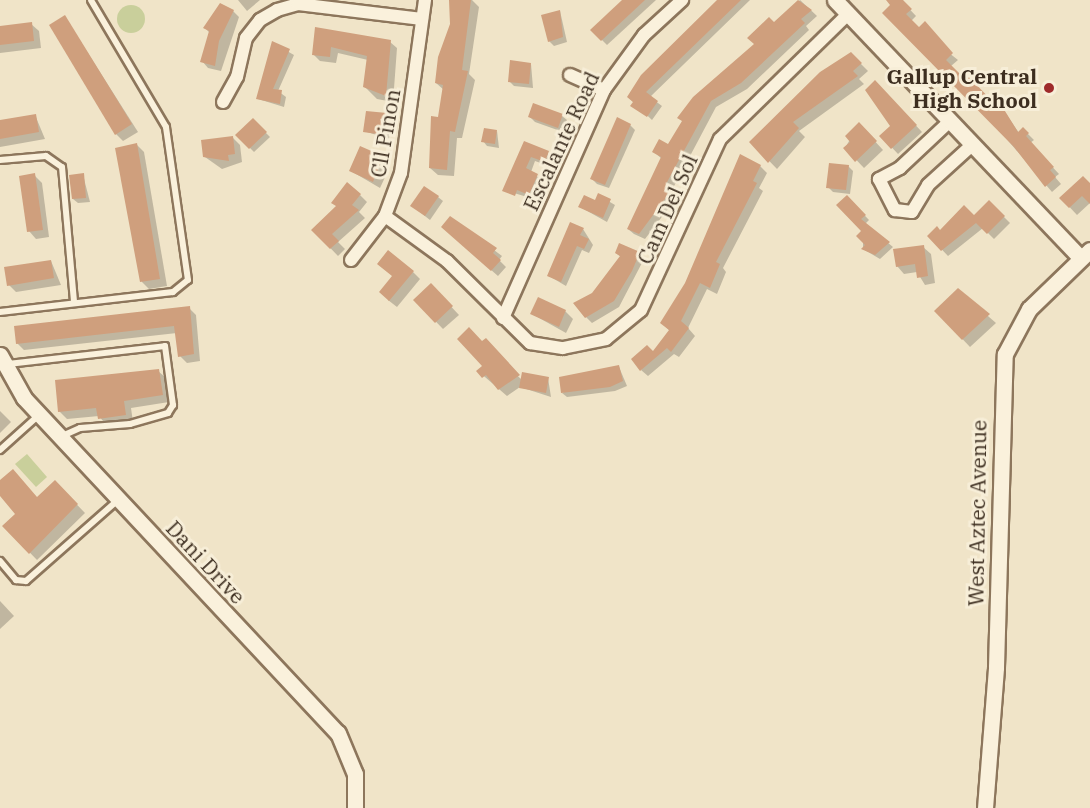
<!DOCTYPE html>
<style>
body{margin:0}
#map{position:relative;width:1090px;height:808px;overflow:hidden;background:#f0e4c8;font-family:"IBM Plex Serif",serif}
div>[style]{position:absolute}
.green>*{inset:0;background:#c9cf9b}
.round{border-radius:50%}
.shadow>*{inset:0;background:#0003}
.building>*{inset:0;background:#cf9f7d}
.roads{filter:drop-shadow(2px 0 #8d765c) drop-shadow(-2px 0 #8d765c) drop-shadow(0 2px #8d765c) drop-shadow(0 -2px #8d765c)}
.service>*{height:6px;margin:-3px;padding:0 3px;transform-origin:3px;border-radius:3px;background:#faf1dc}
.minor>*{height:12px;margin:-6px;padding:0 6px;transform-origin:6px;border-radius:6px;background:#faf1dc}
.tertiary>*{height:15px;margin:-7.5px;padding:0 7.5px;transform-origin:7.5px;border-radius:7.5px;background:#faf1dc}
.dots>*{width:16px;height:16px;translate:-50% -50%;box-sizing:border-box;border:3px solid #f7eed8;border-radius:50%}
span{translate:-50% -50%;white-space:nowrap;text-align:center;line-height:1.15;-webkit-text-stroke:6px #f7eed8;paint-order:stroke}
.poi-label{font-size:21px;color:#3d2e20;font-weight:700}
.right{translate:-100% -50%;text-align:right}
.street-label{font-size:21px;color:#3d2e20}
</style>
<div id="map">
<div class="green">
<i class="round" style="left:117px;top:5px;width:28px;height:28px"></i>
<i style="clip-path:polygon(27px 454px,47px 477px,36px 487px,15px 464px)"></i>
</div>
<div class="shadow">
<i style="clip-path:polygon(238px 0,260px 0,247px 11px)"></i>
<i style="clip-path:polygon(451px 0,472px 0,479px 7px,469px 74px,475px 80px,462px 138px,457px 138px,454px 176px,438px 175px,430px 168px,444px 90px,436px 83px,452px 25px)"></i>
<i style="clip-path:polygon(623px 0,656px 0,607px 45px,592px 30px)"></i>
<i style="clip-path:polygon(721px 0,750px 0,650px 97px,662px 106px,652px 120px,628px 97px)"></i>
<i style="clip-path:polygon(800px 0,817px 16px,806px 26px,809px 30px,747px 89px,716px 107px,672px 190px,676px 194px,671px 205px,645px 239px,634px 234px,628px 229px,662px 159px,654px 152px,669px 146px)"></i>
<i style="clip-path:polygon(888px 0,901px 0,916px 16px,911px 21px,919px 29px,958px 60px,951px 66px,997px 108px,1000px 105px,1019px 133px,1023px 129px,1034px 140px,1030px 143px,1059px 174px,1055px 177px,1061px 184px,1052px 192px)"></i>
<i style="clip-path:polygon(233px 11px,239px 17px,221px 71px,208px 68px,202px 61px,210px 33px,205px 28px)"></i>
<i style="clip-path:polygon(560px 11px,567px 42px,554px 46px,549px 41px)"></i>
<i style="clip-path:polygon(65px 17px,138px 132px,123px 141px,116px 134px)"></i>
<i style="clip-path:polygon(31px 24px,39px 31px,41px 48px,0 53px,0 28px)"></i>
<i style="clip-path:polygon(317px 29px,390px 42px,397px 48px,393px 102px,377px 99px,364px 86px,368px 60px,338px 53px,336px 63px,320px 61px,313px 54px)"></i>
<i style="clip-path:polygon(273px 43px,294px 55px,278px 91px,286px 97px,284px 107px,258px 99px)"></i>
<i style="clip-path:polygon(851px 54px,868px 71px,859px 79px,864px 84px,799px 131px,805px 137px,777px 169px,751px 142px)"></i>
<i style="clip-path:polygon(531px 64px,533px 88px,514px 86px,509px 81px)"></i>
<i style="clip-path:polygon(875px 82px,922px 132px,898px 154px,881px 136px,892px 126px)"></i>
<i style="clip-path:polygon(534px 105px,562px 116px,567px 120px,563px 132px,535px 122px,530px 117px)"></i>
<i style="clip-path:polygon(35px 115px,45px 139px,0 147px,0 122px)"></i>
<i style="clip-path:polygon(386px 115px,391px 119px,389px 139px,364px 131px)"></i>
<i style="clip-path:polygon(253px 120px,270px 137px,254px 152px,237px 135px)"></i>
<i style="clip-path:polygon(859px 124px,883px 150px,864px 168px,845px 148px)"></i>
<i style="clip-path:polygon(630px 125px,635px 130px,609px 188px,597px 184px,592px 179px)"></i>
<i style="clip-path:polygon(497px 131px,499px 148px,487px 146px,483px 141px)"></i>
<i style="clip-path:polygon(233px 138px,240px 145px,242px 162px,222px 169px,205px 157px)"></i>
<i style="clip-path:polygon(525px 143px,553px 157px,549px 166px,535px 161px,531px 172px,542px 180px,534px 199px,504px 190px)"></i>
<i style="clip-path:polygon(137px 145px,144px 152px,167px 286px,149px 289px,142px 282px)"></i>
<i style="clip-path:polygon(375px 155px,387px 173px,380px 188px,351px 171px)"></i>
<i style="clip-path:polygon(760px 166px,767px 173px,759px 188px,763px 191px,723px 268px,726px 272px,717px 294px,707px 289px,688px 328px,695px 336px,679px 357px,674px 354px,648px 376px,641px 370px,670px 331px,662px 323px)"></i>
<i style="clip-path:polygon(848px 166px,853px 171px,850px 194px,833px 192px,828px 187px)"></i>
<i style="clip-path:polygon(34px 175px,42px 183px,49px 237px,36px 239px,29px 231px)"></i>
<i style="clip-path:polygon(83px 175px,90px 202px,78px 203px,73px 199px)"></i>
<i style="clip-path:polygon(1090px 185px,1090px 203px,1077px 215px,1061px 198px)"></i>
<i style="clip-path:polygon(360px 195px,367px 202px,359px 212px,365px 218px,338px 242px,345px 249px,338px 256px,313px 230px)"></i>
<i style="clip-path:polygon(598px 195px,615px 205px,607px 222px,580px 207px,595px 202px)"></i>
<i style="clip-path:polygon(438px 197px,443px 201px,430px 220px,412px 206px)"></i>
<i style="clip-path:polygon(847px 197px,869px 220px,865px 224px,893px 247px,880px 259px,863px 249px,863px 231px)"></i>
<i style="clip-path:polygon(989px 202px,1010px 223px,994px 239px,983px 228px,948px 256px,929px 236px,974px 217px)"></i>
<i style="clip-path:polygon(451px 218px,502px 256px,499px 260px,506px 267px,498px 276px,449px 233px)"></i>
<i style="clip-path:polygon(583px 229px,593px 245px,589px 253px,582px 250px,566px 286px,549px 276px)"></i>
<i style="clip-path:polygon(923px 247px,931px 254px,935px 283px,925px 285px,917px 272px,904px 274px,897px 266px)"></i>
<i style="clip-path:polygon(616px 253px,639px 253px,644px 259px,619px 307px,592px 323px,586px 317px,593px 294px,621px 257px)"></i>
<i style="clip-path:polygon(51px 261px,61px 285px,16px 292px,9px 285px)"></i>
<i style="clip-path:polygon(413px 272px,420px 279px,397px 307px,388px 300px,393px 277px)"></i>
<i style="clip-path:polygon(431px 285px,459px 315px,443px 329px,415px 300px)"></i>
<i style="clip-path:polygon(958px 290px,996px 323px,970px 347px,936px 311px)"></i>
<i style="clip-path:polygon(189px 308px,196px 315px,200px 361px,187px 363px,180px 356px,177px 333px,24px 350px,17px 343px)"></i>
<i style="clip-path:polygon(565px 311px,573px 319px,566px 333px,532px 314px)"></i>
<i style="clip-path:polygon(469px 330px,522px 380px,548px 378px,551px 397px,520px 387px,507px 396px,478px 371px,484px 366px)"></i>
<i style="clip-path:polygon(619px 367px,627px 386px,615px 391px,567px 397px,562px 393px)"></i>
<i style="clip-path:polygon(158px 371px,166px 378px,169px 402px,131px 408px,133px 422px,107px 426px,99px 416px,67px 419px,59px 411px)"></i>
<i style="clip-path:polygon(0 411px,11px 422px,0 433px)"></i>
<i style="clip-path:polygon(0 482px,38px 498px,55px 482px,85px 513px,37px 560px,4px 526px,17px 514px,0 494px)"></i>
<i style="clip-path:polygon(0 601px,14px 616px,0 629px)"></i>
</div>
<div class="building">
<i style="clip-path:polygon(449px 0,471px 0,462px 70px,468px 71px,455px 132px,450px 131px,447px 170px,429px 168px,431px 116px,438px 117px,443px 85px,435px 83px,438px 57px,450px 24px)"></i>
<i style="clip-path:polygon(622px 0,645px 0,601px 41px,590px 30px)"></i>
<i style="clip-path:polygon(717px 0,741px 0,646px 92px,658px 101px,647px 117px,630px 106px,633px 102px,627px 97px,641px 75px)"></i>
<i style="clip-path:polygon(798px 0,812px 10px,801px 19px,805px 23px,741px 83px,711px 101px,666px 184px,671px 187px,665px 199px,639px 234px,627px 229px,661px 157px,652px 152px,659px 139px,668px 144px,682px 121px,677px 118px,693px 97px,754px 44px,747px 38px,769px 17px,774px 22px)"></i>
<i style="clip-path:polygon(886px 0,903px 0,912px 9px,906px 14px,919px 27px,925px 21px,953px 53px,946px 60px,965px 79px,968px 76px,997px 106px,1000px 103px,1018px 132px,1023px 127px,1029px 133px,1026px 136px,1054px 167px,1050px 170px,1056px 177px,1045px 187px,1014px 147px,882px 13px,890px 5px)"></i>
<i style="clip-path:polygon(220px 3px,234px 10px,219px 41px,215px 66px,200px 62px,209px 31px,203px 28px)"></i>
<i style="clip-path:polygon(560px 10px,563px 37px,548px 42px,541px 15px)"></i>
<i style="clip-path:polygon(65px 15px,132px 124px,115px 135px,49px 25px)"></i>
<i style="clip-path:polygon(32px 22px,34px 41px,0 45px,0 26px)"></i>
<i style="clip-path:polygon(315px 27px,391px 40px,386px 96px,363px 87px,367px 56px,331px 47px,330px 57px,312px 55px)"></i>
<i style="clip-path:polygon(272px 41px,290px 49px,273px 89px,282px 90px,280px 104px,256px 99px)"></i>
<i style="clip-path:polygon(851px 52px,862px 63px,853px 71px,858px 76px,793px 122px,799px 128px,768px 163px,749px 142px,820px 72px)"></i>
<i style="clip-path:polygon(510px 60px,531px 63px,529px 84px,508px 82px)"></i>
<i style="clip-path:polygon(875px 80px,917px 125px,891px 149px,879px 136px,890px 126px,865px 90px)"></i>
<i style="clip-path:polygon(533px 103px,563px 114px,558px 128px,528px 117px)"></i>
<i style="clip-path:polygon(366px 111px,387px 113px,384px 135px,363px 132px)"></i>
<i style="clip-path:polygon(36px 114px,39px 132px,0 139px,0 120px)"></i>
<i style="clip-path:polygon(617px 117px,631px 124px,605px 185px,590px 179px)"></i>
<i style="clip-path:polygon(253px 118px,267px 132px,249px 149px,235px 135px)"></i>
<i style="clip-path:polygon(859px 122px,877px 141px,855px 162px,843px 148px,850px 142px,845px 136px)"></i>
<i style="clip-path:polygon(484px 128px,497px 130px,495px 144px,481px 142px)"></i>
<i style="clip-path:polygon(233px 136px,235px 154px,228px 155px,229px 161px,203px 157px,201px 140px)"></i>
<i style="clip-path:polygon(524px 141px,549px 151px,545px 162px,531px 157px,526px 168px,538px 174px,529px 195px,517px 190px,515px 196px,502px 191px)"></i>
<i style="clip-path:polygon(137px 143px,160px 279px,140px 282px,115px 148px)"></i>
<i style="clip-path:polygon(360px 146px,376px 153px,373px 161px,380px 164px,373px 182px,349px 171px)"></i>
<i style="clip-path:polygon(740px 154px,761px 165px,753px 181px,757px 183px,716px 262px,720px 264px,710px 288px,700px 283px,681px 321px,689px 328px,671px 352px,667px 348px,640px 371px,631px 359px,647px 345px,653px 351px,669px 330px,660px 323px,685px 283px)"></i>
<i style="clip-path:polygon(829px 163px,849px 165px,846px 190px,826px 188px)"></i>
<i style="clip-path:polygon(35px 173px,43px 230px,27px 232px,19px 176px)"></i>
<i style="clip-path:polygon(84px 173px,86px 198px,72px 199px,69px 175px)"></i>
<i style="clip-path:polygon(1083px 176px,1090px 183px,1090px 204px,1082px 196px,1069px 208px,1059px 198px)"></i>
<i style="clip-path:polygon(347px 182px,361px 194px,352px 205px,359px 210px,332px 234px,339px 241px,330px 249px,311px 230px,336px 206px,331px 203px)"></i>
<i style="clip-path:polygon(424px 186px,439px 196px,425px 216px,410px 206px)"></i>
<i style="clip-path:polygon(598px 193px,611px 199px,603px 218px,578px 207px,584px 195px,595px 200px)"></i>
<i style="clip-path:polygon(847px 195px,866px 215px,861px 219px,890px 242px,875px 255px,861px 249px,865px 245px,856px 236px,861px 231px,836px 205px)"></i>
<i style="clip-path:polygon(989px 200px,1005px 216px,987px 234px,976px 223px,941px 251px,927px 236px,937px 226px,940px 230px,964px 205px,974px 215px)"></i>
<i style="clip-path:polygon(450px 216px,497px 248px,493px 253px,501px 260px,491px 271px,441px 227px)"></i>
<i style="clip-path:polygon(570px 222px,584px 228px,580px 235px,589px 239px,584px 249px,577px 246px,561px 282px,547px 276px)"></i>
<i style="clip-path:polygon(619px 243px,640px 252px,632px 271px,614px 301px,585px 318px,573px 303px,592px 293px,620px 256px,615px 253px)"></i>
<i style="clip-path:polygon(924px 245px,928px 276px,917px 278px,915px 264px,896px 267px,893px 249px)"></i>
<i style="clip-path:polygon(388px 250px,414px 271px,389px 301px,379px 292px,392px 276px,377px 264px)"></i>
<i style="clip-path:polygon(51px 260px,54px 278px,7px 286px,4px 267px)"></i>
<i style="clip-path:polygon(431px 283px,453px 306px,435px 323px,413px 300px)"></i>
<i style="clip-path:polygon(958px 288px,990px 314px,962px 340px,934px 311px)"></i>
<i style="clip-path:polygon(538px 297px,566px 310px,559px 327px,530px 314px)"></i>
<i style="clip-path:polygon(190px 306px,194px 354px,178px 357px,174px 326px,16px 344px,14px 326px)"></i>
<i style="clip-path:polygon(469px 327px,482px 341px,486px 338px,520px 375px,498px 390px,486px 375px,482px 378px,476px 371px,482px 366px,457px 339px)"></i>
<i style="clip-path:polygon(619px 365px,623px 381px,610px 387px,561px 393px,559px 377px)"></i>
<i style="clip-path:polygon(159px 369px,163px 395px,124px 401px,126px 415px,98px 419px,96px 408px,58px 412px,55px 380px)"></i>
<i style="clip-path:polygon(522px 372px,549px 377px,546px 393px,519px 388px)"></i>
<i style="clip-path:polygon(13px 469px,37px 497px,55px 480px,78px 504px,29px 554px,2px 526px,15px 514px,0 496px,0 480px)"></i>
</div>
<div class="roads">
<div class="service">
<i style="left:0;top:160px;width:46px;rotate:-5deg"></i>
<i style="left:46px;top:156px;width:19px;rotate:35deg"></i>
<i style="left:62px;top:167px;width:135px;rotate:84.9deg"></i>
<i style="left:0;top:312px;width:174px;rotate:-6.6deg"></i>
<i style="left:173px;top:292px;width:19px;rotate:-39deg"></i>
<i style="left:188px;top:280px;width:155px;rotate:-98.2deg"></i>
<i style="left:166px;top:127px;width:147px;rotate:-120.6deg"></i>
<i style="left:8px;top:364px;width:158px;rotate:-6.5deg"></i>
<i style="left:165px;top:346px;width:60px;rotate:82.3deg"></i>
<i style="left:173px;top:405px;width:9px;rotate:122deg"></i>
<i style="left:168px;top:413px;width:40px;rotate:164deg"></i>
<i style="left:130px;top:424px;width:50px;rotate:175.4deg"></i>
<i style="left:80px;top:428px;width:22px;rotate:156deg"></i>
<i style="left:0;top:450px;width:52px;rotate:-41.9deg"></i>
<i style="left:0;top:561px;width:25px;rotate:50deg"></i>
<i style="left:16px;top:580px;width:10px;rotate:6deg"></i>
<i style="left:26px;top:581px;width:123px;rotate:-41.4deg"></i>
</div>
<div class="minor">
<i style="left:570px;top:75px;width:37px;rotate:24deg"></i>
<i style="left:223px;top:102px;width:29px;rotate:-61deg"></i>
<i style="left:237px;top:77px;width:40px;rotate:-77deg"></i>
<i style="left:246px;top:38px;width:23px;rotate:-52deg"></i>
<i style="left:260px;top:20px;width:20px;rotate:-30deg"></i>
<i style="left:277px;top:10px;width:22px;rotate:-16deg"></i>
<i style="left:298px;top:4px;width:125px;rotate:6.9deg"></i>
<i style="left:950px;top:121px;width:69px;rotate:136.8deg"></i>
<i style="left:900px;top:168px;width:24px;rotate:152deg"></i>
<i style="left:879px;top:179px;width:35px;rotate:63deg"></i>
<i style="left:895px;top:210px;width:17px;rotate:7deg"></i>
<i style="left:912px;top:212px;width:31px;rotate:-59deg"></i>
<i style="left:928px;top:185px;width:61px;rotate:-42.3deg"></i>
<i style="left:385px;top:216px;width:77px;rotate:36deg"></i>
<i style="left:447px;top:261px;width:117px;rotate:44.7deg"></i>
<i style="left:530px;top:343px;width:33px;rotate:9deg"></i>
<i style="left:563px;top:348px;width:44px;rotate:-11.8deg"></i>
<i style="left:606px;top:339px;width:45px;rotate:-39.6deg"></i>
<i style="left:641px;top:310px;width:188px;rotate:-65.2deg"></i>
<i style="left:720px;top:139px;width:179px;rotate:-44.3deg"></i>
<i style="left:351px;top:260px;width:56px;rotate:-52.3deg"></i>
<i style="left:385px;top:216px;width:46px;rotate:-69.6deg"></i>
<i style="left:401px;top:173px;width:175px;rotate:-82.1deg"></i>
<i style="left:503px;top:318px;width:249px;rotate:-66.1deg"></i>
<i style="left:604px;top:90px;width:68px;rotate:-54deg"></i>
<i style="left:644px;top:35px;width:52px;rotate:-42.6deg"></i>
</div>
<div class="tertiary">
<i style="left:835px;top:0;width:356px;rotate:46.4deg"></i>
<i style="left:0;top:355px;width:49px;rotate:60.8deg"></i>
<i style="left:24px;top:398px;width:459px;rotate:46.9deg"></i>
<i style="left:338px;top:733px;width:44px;rotate:67.5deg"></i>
<i style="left:355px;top:774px;width:34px;rotate:90deg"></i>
<i style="left:985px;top:808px;width:141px;rotate:-85.5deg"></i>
<i style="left:996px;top:667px;width:313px;rotate:-88.4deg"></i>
<i style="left:1005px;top:354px;width:51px;rotate:-61.9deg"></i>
<i style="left:1029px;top:309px;width:85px;rotate:-44deg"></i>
</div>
</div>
<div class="dots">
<i style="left:1049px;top:88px;background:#9e2a2b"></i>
</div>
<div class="poi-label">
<span class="right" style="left:1037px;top:88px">Gallup Central<br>High School</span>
</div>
<div class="street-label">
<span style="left:385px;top:133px;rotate:-80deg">Cll Pinon</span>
<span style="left:561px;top:141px;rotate:-65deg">Escalante Road</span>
<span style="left:667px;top:209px;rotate:-66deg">Cam Del Sol</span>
<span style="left:977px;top:513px;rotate:-89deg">West Aztec Avenue</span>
<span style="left:206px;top:562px;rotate:47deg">Dani Drive</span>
</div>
</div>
